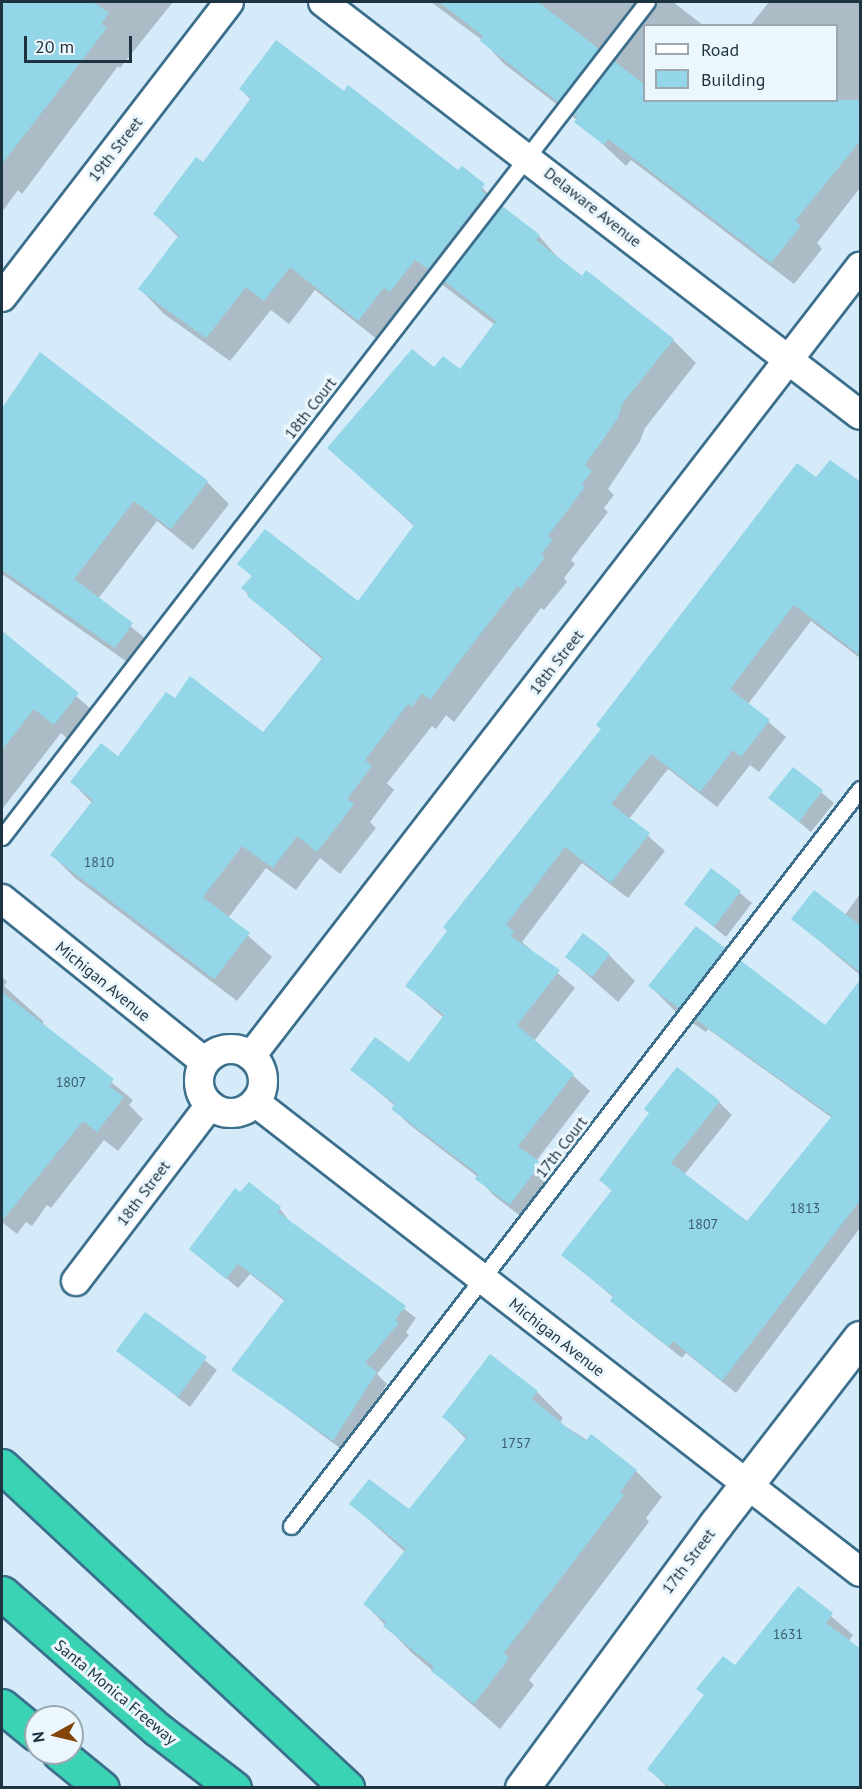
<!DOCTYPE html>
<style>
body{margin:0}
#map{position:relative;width:862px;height:1789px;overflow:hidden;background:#d6ebf9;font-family:"PT Sans",sans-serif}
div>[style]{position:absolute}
.shadow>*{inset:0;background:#0003}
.building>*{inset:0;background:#92d6e7}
.roads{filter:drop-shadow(2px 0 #3b6f8c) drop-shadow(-2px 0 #3b6f8c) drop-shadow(0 2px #3b6f8c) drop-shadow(0 -2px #3b6f8c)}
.lane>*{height:15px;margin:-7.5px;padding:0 7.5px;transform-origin:7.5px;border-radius:7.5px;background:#fff}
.street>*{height:28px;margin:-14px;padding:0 14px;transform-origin:14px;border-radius:14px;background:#fff}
.street>.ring{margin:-14px;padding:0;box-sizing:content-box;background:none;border:28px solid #fff;border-radius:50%}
.secondary>*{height:33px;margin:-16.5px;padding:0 16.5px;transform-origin:16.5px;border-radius:16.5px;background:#fff}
.highway>*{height:33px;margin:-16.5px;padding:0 16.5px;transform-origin:16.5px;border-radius:16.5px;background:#3ad4b4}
span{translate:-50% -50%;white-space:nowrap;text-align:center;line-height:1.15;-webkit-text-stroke:6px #ecf7fd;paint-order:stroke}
.number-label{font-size:14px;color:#3b5c6a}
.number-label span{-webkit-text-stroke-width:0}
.street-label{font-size:16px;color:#1e3340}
.frame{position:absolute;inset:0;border:3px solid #1e3340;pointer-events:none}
.legend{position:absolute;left:643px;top:24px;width:195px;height:78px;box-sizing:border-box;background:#ecf7fd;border:2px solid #9aa9b1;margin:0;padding:8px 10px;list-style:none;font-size:18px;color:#1e3340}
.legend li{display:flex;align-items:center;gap:12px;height:30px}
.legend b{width:30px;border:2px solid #9aa9b1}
.north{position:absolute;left:24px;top:1705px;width:60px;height:60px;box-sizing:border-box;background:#ecf7fd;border:2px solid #9aa9b1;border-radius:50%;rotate:262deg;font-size:16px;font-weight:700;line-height:24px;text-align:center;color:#1e3340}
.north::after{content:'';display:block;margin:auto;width:21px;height:27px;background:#834409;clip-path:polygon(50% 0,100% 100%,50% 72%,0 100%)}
.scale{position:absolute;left:24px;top:36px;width:108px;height:27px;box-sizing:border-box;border:3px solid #1e3340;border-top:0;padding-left:8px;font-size:18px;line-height:21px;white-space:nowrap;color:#1e3340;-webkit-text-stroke:4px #ecf7fd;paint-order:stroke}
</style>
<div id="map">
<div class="shadow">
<i style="clip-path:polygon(2px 2px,173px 2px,120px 68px,118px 66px,22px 194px,18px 190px,2px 212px)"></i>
<i style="clip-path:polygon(431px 2px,673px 2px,704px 26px,644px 26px,644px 100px,836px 100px,836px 26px,750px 26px,769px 2px,860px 2px,860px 188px,817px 243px,822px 249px,794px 284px,631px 160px,626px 166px,577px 120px,503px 63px,482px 40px)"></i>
<i style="clip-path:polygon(241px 89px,344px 93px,459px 172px,462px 168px,507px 212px,539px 236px,561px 261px,673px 340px,696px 363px,645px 428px,640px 441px,608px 489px,614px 495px,604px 508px,608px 512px,571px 560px,575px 564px,564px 578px,567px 582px,544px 610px,541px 608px,454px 722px,446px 715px,436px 729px,432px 726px,387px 783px,394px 790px,370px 822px,376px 828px,340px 874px,320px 858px,296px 890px,266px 868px,228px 918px,272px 957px,237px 1001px,75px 878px,52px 855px,92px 803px,72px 782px,118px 759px,175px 700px,263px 734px,323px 660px,249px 596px,243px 588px,253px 577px,239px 564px,358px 603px,415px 527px,330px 448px,434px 369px,460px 372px,495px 325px,440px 283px,415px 316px,409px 311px,383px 344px,315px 290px,289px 324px,271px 310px,230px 361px,164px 314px,140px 289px,179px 238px,155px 214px,204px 164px,251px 100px)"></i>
<i style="clip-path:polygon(40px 354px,207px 482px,229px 504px,193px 550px,157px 521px,98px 599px,154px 646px,137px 669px,2px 574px,2px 409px)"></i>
<i style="clip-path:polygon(817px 479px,860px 484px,860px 658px,811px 621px,748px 704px,786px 737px,759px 772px,750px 765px,717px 807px,668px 769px,629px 819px,665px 851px,628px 898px,582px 863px,522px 942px,575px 988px,534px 1041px,590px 1091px,536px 1161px,557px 1181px,527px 1221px,493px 1195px,478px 1177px,410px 1125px,393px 1109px,395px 1106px,352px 1069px,409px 1064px,444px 1018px,407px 986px)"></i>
<i style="clip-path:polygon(2px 633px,104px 720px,80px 750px,61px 733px,3px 808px)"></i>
<i style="clip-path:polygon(793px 769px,834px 803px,811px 832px,770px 798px)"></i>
<i style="clip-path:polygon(712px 870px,752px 903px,726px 937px,686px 904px)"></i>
<i style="clip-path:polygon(860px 894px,860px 975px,793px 919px,845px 915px)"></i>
<i style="clip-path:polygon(724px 949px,825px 1027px,860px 981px,860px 1228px,736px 1393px,686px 1353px,682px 1358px,625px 1313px,612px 1300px,614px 1298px,563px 1255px,613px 1192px,601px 1180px,719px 1102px,732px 1115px,684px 1175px,747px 1223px,832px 1118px,708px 1029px,706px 1032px,676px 1012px,650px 986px)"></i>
<i style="clip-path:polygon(609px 955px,635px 981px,618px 1002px,567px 957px)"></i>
<i style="clip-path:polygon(2px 977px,7px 982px,4px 986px,44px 1022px,42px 1025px,133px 1100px,129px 1105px,143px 1119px,118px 1151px,104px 1140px,51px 1208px,47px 1205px,32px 1226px,26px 1222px,17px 1234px,2px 1222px)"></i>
<i style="clip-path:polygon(249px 1184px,280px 1209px,290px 1222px,416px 1318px,406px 1332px,409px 1335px,377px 1374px,387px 1384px,344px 1451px,233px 1369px,285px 1301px,250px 1274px,238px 1288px,191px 1249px)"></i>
<i style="clip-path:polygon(146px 1314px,217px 1370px,190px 1407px,118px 1351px)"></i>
<i style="clip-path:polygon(537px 1392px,563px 1418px,560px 1423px,636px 1471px,662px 1497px,646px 1518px,649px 1522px,529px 1680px,534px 1685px,500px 1729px,411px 1652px,365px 1604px,405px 1552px,351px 1504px,409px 1511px,467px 1440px,444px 1417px)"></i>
<i style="clip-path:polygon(798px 1588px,853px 1635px,848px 1642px,860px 1788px,668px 1788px,649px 1769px,705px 1696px,698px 1689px,736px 1668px)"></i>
</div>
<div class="building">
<i style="clip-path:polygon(2px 2px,93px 2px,109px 13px,101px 24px,107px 28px,2px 164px)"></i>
<i style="clip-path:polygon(439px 2px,538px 2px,599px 49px,558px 102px,480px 41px,483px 36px)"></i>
<i style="clip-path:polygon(276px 40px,344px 91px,348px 85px,458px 170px,462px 166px,485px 184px,481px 190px,486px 194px,428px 269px,415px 260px,390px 292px,384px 288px,358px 321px,290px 267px,264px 301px,246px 287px,206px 338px,138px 289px,179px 235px,153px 214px,196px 157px,203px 162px,251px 98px,239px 89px)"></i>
<i style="clip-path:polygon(614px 61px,645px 85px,645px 100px,861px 100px,861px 140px,795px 221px,801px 226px,771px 263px,608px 139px,604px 145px,574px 122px,578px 117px,573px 114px)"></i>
<i style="clip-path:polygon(502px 206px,540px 235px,536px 240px,582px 276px,586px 270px,674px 339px,622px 404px,618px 418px,585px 465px,592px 471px,582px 484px,585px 487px,548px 536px,553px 540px,541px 554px,545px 557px,521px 588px,517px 586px,430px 700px,422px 693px,412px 707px,408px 704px,365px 760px,372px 766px,347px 799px,354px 804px,317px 852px,297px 836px,273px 868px,242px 846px,203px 897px,250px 933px,214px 979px,50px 855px,93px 800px,70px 782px,101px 743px,118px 756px,166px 692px,175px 698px,190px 676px,263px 732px,323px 657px,247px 596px,249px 594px,241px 588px,252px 576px,237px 564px,265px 529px,358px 601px,414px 525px,327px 448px,412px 349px,434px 367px,443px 356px,460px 369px,496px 321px,444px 281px)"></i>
<i style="clip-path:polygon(40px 352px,208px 481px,171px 529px,134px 501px,74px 579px,133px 623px,115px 648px,2px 570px,2px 408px)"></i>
<i style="clip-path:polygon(830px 460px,861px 482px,861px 656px,794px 605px,730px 689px,770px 720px,741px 757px,733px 750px,700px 792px,651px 754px,611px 804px,650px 833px,611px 883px,565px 847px,506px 925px,514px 932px,511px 936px,560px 970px,517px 1025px,574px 1074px,518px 1146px,541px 1163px,510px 1205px,475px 1179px,478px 1174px,391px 1109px,395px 1104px,350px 1070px,375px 1037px,409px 1062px,444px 1015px,405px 986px,447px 931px,443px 927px,601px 729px,596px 725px,797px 463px,816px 477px)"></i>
<i style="clip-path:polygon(2px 631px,79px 693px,54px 725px,34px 709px,2px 750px)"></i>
<i style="clip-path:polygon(793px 767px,823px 790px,799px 822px,768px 798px)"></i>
<i style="clip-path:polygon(711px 868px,741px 891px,714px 927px,684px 904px)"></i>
<i style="clip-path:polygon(814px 890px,861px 926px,861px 973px,791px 919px)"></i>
<i style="clip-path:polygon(696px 926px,725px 948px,679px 1008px,648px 986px)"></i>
<i style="clip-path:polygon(583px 933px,610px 954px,592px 977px,565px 957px)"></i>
<i style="clip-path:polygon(740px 960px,825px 1025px,861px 979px,861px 1199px,722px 1381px,673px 1341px,669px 1347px,610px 1301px,613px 1296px,561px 1255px,612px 1190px,599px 1180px,649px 1113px,644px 1109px,677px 1067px,720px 1101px,671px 1163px,747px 1221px,832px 1116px,695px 1019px)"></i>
<i style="clip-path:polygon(2px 992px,114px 1079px,109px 1086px,124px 1097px,97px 1132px,83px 1121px,2px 1221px)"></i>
<i style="clip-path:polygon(249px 1182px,281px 1207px,278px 1212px,406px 1306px,395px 1320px,399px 1323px,365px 1363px,377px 1372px,333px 1441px,231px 1370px,285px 1299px,238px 1264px,226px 1279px,189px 1249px,235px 1188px,240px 1192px)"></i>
<i style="clip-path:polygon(145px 1312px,207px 1357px,178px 1397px,116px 1351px)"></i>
<i style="clip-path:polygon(490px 1354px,538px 1391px,532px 1399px,574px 1433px,586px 1441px,591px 1434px,637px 1470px,620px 1492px,624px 1495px,504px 1653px,509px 1658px,474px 1704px,431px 1671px,434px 1667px,383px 1626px,386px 1622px,363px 1604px,406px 1549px,349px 1504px,369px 1479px,409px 1509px,467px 1437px,442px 1417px)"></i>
<i style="clip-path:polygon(798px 1586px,833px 1613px,826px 1623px,861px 1649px,861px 1788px,671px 1788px,647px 1769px,704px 1695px,696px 1689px,723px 1656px,735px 1665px)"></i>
</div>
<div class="roads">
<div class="lane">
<i style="left:2px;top:837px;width:1055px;rotate:-52.32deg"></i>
<i style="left:291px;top:1526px;width:931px;rotate:-52.33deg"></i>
</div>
<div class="street">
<i style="left:323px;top:2px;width:677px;rotate:37.56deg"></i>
<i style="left:2px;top:297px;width:372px;rotate:-52.4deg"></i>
<i style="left:2px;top:899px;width:260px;rotate:38.8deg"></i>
<i class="ring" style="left:199px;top:1049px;width:36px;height:36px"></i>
<i style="left:251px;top:1056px;width:997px;rotate:-52.34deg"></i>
<i style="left:255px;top:1102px;width:766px;rotate:37.84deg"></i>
<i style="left:76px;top:1281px;width:221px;rotate:-52.7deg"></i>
</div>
<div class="secondary">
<i style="left:522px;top:1788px;width:328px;rotate:-53.7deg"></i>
<i style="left:716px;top:1524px;width:235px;rotate:-52.3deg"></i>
</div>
<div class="highway">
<i style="left:2px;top:1466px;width:472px;rotate:43deg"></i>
<i style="left:2px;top:1593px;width:206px;rotate:41.3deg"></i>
<i style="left:157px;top:1729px;width:97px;rotate:37.5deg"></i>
<i style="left:2px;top:1706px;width:44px;rotate:39.5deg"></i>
<i style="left:59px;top:1753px;width:55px;rotate:39.1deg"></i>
</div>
</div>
<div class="number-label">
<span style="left:99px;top:862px">1810</span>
<span style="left:71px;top:1082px">1807</span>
<span style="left:805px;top:1208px">1813</span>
<span style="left:703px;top:1224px">1807</span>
<span style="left:516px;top:1443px">1757</span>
<span style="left:788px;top:1634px">1631</span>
</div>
<div class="street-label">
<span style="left:115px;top:149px;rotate:-52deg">19th Street</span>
<span style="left:593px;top:207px;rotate:38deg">Delaware Avenue</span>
<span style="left:310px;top:408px;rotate:-52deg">18th Court</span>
<span style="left:556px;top:662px;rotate:-52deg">18th Street</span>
<span style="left:103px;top:981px;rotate:39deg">Michigan Avenue</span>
<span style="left:561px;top:1147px;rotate:-52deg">17th Court</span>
<span style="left:143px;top:1193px;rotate:-53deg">18th Street</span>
<span style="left:557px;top:1337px;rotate:38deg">Michigan Avenue</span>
<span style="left:688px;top:1561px;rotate:-53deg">17th Street</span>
<span style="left:116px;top:1692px;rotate:40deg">Santa Monica Freeway</span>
</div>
<div class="frame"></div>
<ul class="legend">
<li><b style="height:8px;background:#fff"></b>Road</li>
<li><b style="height:16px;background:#92d6e7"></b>Building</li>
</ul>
<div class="north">N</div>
<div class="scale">20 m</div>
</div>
